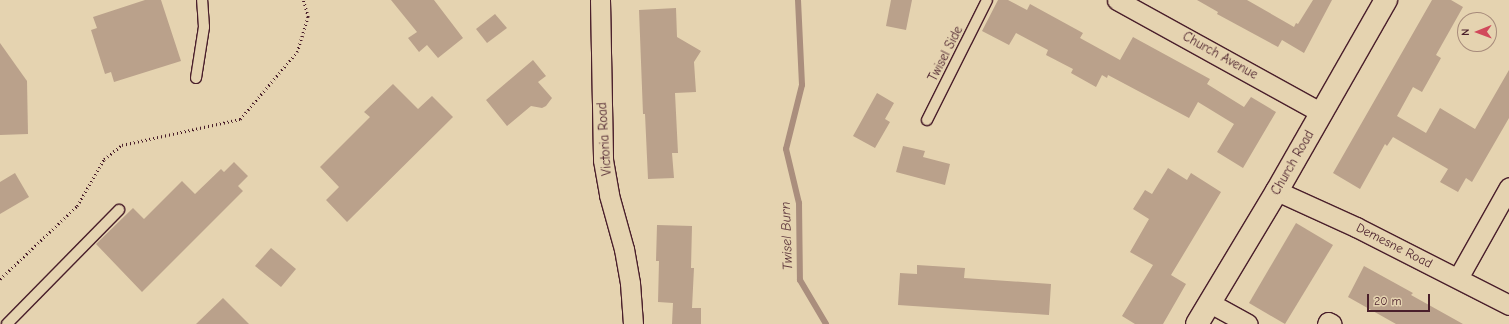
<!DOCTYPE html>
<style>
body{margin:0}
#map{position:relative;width:1509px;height:324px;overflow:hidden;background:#e5d3b0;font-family:"Comic Neue",sans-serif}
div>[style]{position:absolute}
.stream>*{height:6px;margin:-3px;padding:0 3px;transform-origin:3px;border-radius:3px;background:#aa8e7d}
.building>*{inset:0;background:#baa18b}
.path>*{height:2.5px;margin-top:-1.25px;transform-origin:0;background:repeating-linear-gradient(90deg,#4a1f2b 0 1px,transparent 0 4px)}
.roads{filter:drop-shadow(1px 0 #4a1f2b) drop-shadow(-1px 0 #4a1f2b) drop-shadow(0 1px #4a1f2b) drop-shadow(0 -1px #4a1f2b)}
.service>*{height:10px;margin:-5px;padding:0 5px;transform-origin:5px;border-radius:5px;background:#e5d3b0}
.minor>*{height:19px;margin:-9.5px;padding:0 9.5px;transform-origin:9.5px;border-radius:9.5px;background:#e5d3b0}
.tertiary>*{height:22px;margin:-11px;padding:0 11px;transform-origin:11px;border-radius:11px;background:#e5d3b0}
span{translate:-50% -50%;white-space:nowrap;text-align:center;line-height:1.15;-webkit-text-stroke:3px #e5d3b0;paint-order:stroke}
.street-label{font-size:13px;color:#4a1f2b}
.water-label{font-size:14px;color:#5d353b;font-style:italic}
.north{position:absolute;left:1457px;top:12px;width:40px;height:40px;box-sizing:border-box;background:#e5d3b0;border:1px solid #a78b7b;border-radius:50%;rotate:269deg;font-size:11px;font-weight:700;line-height:16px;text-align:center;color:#4a1f2b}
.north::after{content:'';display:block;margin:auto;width:14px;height:18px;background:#d1495b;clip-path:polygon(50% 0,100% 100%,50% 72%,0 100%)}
.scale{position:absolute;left:1367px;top:294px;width:63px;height:18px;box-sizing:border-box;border:2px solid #4a1f2b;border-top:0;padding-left:5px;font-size:12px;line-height:14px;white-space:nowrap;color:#4a1f2b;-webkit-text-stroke:3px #e5d3b0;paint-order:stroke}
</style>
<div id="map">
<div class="stream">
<i style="left:798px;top:0;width:85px;rotate:87.3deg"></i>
<i style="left:802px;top:85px;width:66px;rotate:104deg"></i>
<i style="left:786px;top:149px;width:56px;rotate:76.5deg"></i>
<i style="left:799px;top:203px;width:77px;rotate:89.3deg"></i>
<i style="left:800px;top:280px;width:51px;rotate:59.4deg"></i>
</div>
<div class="building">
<i style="clip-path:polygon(145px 0,161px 0,181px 61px,114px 82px,111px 72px,105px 74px,91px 30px,97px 28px,93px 17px)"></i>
<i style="clip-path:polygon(391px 0,434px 0,463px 38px,438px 58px,427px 45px,419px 52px,408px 38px,417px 32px)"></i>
<i style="clip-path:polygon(891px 0,912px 0,906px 30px,886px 26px)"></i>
<i style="clip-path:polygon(998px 0,1008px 0,1027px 10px,1030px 4px,1083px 33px,1080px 38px,1120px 60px,1133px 37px,1210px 79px,1207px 84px,1244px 107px,1251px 97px,1276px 112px,1243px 168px,1217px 152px,1234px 124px,1198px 102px,1189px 118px,1108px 75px,1107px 78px,1102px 75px,1096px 87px,1071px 73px,1073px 69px,1046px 55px,1048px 50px,1016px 33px,1009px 45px,982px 31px)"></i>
<i style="clip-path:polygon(1197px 0,1247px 0,1294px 27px,1296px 23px,1298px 24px,1313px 0,1332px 0,1304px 53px,1282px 40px,1278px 47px,1217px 14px,1218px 12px)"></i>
<i style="clip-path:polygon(1432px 0,1451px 0,1463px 7px,1436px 55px,1441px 58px,1422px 92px,1413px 87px,1397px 116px,1426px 133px,1440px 108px,1475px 129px,1509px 70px,1509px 118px,1472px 182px,1466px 178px,1458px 192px,1440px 182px,1448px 169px,1393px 137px,1387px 146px,1385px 144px,1360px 189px,1333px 173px)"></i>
<i style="clip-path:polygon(676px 8px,677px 37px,701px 51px,694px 62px,696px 92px,675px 93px,678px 153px,672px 153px,674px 178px,648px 179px,645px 114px,643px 114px,639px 10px)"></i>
<i style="clip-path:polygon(495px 14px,507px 28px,487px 43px,476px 29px)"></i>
<i style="clip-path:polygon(0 43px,27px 81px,28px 134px,0 135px)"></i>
<i style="clip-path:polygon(533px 60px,546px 76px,538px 82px,552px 98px,546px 106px,542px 108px,531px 106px,507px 126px,486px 100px)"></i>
<i style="clip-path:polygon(393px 84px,418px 109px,432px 96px,453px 117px,347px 222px,326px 200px,339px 187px,320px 167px,370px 117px,364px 112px)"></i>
<i style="clip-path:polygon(877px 93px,894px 103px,885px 119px,890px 122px,875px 148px,853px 136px)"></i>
<i style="clip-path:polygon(903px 146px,925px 151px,923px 157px,950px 164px,945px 185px,896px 172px)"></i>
<i style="clip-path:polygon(234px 162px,248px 176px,238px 186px,243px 191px,142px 292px,96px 244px,133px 208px,144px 219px,182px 181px,195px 194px,221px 169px,224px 172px)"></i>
<i style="clip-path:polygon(1168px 168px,1187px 180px,1191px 173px,1221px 192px,1171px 275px,1186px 284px,1163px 324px,1135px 324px,1122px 316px,1153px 265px,1130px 252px,1149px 219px,1133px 209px,1145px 190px,1152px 194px)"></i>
<i style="clip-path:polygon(15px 173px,29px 197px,0 214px,0 182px)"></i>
<i style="clip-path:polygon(1296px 223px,1333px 245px,1285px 324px,1249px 303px)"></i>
<i style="clip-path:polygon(657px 225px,692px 226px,691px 268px,694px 268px,692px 308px,701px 308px,701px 324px,672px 324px,673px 303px,658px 302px,659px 261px,656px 261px)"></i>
<i style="clip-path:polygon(271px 248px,296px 269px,281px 287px,255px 266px)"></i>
<i style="clip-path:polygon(917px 265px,965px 268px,964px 278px,1051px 284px,1049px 315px,898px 305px,900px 273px,917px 274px)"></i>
<i style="clip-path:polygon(1364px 266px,1413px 293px,1411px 295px,1463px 324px,1396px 324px,1348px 297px)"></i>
<i style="clip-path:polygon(223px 298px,249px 324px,196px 324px)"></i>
</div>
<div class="path">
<i style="left:0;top:279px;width:106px;rotate:-43.5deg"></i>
<i style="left:77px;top:206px;width:54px;rotate:-60.1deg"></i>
<i style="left:104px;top:159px;width:23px;rotate:-38deg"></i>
<i style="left:122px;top:145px;width:121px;rotate:-12.4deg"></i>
<i style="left:240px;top:119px;width:88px;rotate:-49.6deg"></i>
<i style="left:297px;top:52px;width:37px;rotate:-73deg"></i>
<i style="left:308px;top:17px;width:18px;rotate:-106deg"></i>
</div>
<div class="roads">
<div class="service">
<i style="left:196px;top:78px;width:52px;rotate:-81.1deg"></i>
<i style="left:204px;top:27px;width:27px;rotate:-94deg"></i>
<i style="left:927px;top:120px;width:134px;rotate:-63.4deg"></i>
<i style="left:7px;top:324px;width:160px;rotate:-45.5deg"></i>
</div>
<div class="minor">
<i style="left:600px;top:0;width:160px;rotate:88.9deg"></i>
<i style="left:603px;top:160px;width:36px;rotate:80deg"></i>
<i style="left:609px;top:195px;width:56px;rotate:74.5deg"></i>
<i style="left:624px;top:249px;width:35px;rotate:80deg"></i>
<i style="left:630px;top:283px;width:41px;rotate:85.8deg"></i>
<i style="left:1117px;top:0;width:234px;rotate:28.9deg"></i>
<i style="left:1277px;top:191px;width:87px;rotate:24.5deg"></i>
<i style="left:1356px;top:227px;width:172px;rotate:27deg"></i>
<i style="left:1458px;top:278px;width:104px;rotate:-60.7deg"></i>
<i style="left:1210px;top:303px;width:43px;rotate:28.9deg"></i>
<i style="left:1327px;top:324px;width:2px;rotate:-63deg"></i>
<i style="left:1328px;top:322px;width:4px;rotate:27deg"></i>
</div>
<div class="tertiary">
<i style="left:1197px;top:324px;width:155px;rotate:-59deg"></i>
<i style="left:1277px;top:191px;width:220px;rotate:-60.3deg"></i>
</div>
</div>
<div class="street-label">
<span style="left:946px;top:54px;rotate:-63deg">Twisel Side</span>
<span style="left:1220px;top:56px;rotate:29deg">Church Avenue</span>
<span style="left:605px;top:139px;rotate:-94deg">Victoria Road</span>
<span style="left:1293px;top:163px;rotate:-60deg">Church Road</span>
<span style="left:1394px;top:246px;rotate:27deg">Demesne Road</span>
</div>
<div class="water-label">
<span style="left:787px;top:236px;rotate:-92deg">Twisel Burn</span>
</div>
<div class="north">N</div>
<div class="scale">20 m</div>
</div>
